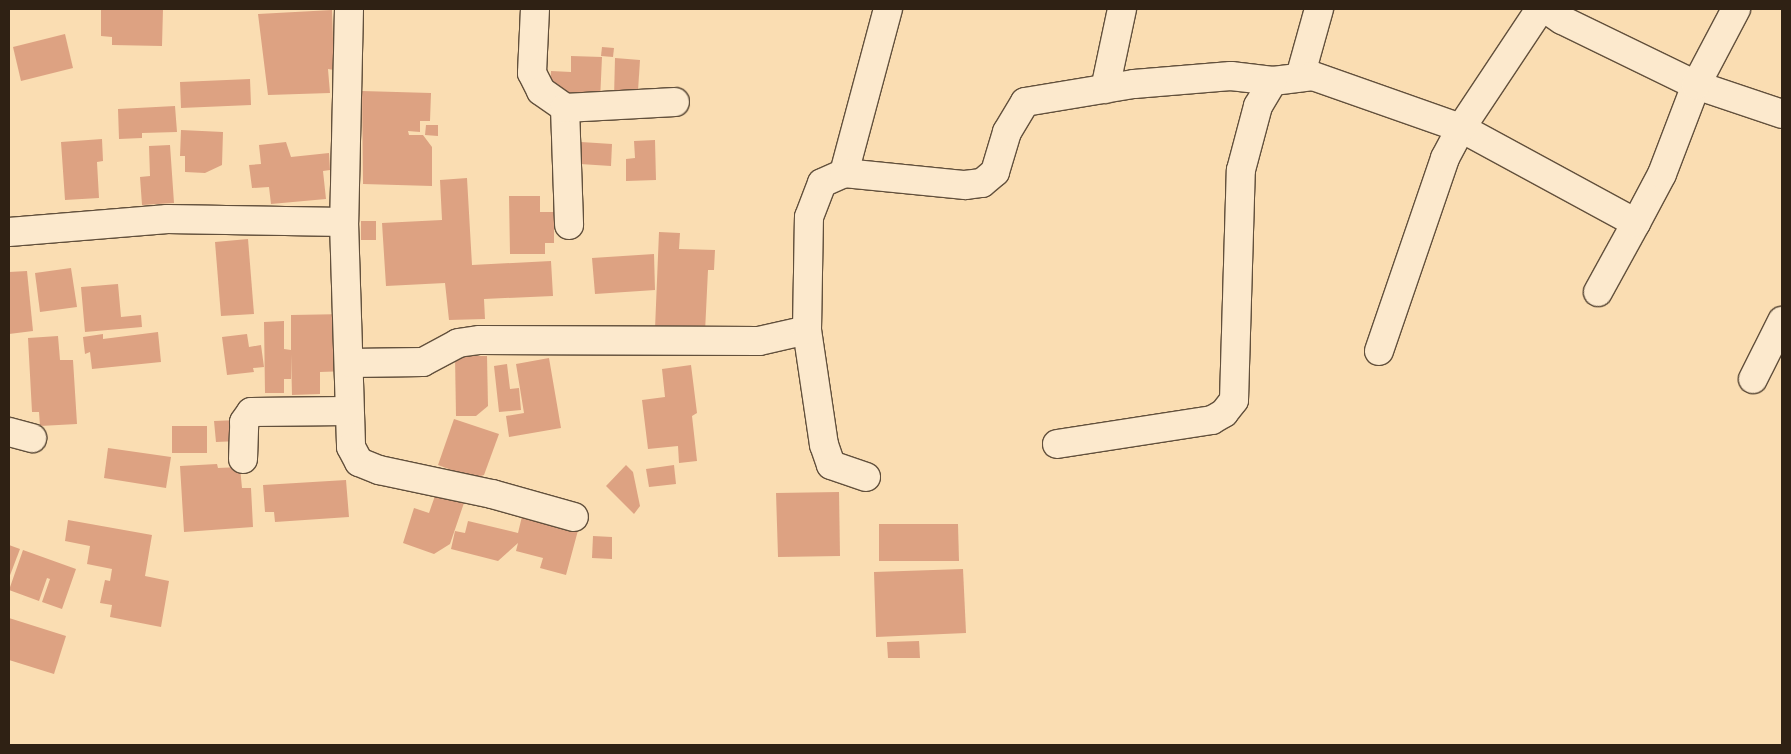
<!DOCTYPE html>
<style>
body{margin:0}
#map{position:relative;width:1791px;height:754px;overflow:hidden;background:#faddb2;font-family:"EB Garamond",serif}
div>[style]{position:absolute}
.building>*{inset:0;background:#dda282}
.roads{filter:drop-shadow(1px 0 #62503c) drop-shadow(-1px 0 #62503c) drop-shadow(0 1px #62503c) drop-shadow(0 -1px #62503c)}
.street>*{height:28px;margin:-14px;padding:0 14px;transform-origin:14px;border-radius:14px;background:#fce9cd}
span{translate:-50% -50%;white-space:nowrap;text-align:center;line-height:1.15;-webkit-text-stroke:4px #fce9cd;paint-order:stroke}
.frame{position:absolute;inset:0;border:10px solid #2f2114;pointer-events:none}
</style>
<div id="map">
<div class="building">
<i style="clip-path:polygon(101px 9px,163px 9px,162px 46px,112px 45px,112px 37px,101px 36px)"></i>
<i style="clip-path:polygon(332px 10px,334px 70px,328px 69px,330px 93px,268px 95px,258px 14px)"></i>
<i style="clip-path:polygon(65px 34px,73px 68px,21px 81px,13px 47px)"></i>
<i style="clip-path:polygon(602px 47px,614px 48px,613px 57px,601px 56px)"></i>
<i style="clip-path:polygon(571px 56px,602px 57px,600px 101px,550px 92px,551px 71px,571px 72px)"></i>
<i style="clip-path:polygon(615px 58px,640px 60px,638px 91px,614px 98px)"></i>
<i style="clip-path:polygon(250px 79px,251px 105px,181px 108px,180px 82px)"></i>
<i style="clip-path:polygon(362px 91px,431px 93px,430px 121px,420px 121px,420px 132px,408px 131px,409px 135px,423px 135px,432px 147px,432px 186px,363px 184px)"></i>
<i style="clip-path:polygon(175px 106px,177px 132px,142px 133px,142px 138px,119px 139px,118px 109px)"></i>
<i style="clip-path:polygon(426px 125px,438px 125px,438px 136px,425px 135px)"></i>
<i style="clip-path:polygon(181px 130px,223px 132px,222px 165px,205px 173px,185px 172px,185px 156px,180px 156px)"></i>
<i style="clip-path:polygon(102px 139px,103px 161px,97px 162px,99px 198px,65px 200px,61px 142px)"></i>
<i style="clip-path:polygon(655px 140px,656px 180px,626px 181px,626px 159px,635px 158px,634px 141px)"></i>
<i style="clip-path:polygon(286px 142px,291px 157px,329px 153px,330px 170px,323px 171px,326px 199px,271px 204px,269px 187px,252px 188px,249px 165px,261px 164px,259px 145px)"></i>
<i style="clip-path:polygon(581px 142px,612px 144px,611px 166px,580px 164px)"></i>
<i style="clip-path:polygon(170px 145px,174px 203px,142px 205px,140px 177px,150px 176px,149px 146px)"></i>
<i style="clip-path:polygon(467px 178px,472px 265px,551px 261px,553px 296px,484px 299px,485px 319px,449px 320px,445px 283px,386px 286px,382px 223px,442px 220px,440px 180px)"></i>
<i style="clip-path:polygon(509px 196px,540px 196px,540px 212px,554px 212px,554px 243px,545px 243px,545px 254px,510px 254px)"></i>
<i style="clip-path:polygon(361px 221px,376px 221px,376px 240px,361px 240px)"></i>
<i style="clip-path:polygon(659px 232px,680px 233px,679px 249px,715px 250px,714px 270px,708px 270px,705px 332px,655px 329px)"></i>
<i style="clip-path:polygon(248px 239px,254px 314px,221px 316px,215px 242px)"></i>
<i style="clip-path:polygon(654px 254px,655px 290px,595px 294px,592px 258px)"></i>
<i style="clip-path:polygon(71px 268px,77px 307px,40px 312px,35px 273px)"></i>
<i style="clip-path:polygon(27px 271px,33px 331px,9px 334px,9px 272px)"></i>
<i style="clip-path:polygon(118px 284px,121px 317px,141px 315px,142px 327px,85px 332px,81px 287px)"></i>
<i style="clip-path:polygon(347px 314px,348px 371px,320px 372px,320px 394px,292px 395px,291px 354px,291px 379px,284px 379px,284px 393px,265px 393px,264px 322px,284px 321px,284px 349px,291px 350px,291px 315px)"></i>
<i style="clip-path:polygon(158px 332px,161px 362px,92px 369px,90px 352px,85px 354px,83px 337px,103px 334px,103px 339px)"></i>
<i style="clip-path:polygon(247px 334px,249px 347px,261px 345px,264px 367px,253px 368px,254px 372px,227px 375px,222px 337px)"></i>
<i style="clip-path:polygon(58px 336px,60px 360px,73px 360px,77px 424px,40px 426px,39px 412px,32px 412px,28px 338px)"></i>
<i style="clip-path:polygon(455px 356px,487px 356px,488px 406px,476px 416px,456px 416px)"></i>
<i style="clip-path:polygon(549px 358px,561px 428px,509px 437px,506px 416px,524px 413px,516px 364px)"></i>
<i style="clip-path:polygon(507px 364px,510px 389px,519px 388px,521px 410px,499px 412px,494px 366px)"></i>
<i style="clip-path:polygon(691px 365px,697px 413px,692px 416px,697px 461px,679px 463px,678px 446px,648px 449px,642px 400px,665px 397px,662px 369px)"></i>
<i style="clip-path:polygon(454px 419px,499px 434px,484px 475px,473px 478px,438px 465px)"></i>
<i style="clip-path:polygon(238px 420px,239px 441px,216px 442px,214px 421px)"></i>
<i style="clip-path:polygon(172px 426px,207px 426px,207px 453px,172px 453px)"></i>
<i style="clip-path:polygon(108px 448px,171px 457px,166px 488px,104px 478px)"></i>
<i style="clip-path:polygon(217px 464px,218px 468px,240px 467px,242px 488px,251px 488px,253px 527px,184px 532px,180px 466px)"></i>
<i style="clip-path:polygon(626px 465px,633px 472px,640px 506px,634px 514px,606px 486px)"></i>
<i style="clip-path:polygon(674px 465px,676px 484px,649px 487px,646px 469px)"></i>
<i style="clip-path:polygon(346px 480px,349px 517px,275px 522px,274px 512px,265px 512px,263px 485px)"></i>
<i style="clip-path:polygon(437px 490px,465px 500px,450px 544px,434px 554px,403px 543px,414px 508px,429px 513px)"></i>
<i style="clip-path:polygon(839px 492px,840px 556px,778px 557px,776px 493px)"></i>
<i style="clip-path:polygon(524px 508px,580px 523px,566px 575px,540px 568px,543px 558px,516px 551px,518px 543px,498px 561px,451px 549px,455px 531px,465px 533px,468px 521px,518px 533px)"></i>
<i style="clip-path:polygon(68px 520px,152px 535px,145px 576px,169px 581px,161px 627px,110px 617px,112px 605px,100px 603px,105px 580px,110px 581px,112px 569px,87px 564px,90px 546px,65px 541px)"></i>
<i style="clip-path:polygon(879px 524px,958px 524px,959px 561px,879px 561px)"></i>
<i style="clip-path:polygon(593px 536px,612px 537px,612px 559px,592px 558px)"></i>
<i style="clip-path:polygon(9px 545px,20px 549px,9px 578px)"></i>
<i style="clip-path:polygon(23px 550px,76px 569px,62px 609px,42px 602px,50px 579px,47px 578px,39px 601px,9px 590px)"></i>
<i style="clip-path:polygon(963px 569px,966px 633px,876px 637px,874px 572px)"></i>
<i style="clip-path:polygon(9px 618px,66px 636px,54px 674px,9px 660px)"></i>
<i style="clip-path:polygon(919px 641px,920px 658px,888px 658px,887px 642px)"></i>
</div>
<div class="roads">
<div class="street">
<i style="left:349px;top:9px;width:213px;rotate:91.3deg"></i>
<i style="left:344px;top:222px;width:225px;rotate:88.2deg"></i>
<i style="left:351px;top:447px;width:17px;rotate:62deg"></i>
<i style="left:359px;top:462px;width:22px;rotate:22deg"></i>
<i style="left:379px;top:470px;width:116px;rotate:12deg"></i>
<i style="left:492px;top:494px;width:85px;rotate:15.7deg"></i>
<i style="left:535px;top:9px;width:64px;rotate:92.7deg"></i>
<i style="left:532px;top:73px;width:20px;rotate:63deg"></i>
<i style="left:541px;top:91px;width:29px;rotate:35deg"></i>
<i style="left:565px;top:108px;width:117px;rotate:88deg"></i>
<i style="left:1546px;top:9px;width:19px;rotate:35deg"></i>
<i style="left:1562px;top:20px;width:149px;rotate:25.9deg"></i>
<i style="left:1696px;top:85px;width:91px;rotate:18.6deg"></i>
<i style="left:1300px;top:77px;width:71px;rotate:-74.4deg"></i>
<i style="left:1105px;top:89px;width:82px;rotate:-78deg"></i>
<i style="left:565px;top:108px;width:110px;rotate:-3.1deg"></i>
<i style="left:844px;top:173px;width:170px;rotate:-75deg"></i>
<i style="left:9px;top:232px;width:159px;rotate:-4.7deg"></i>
<i style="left:167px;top:219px;width:177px;rotate:1deg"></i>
<i style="left:1598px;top:292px;width:79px;rotate:-61.2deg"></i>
<i style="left:1379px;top:351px;width:204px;rotate:-71.1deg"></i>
<i style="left:1445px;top:158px;width:34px;rotate:-62deg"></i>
<i style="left:1461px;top:128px;width:199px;rotate:28.5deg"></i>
<i style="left:1636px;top:223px;width:55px;rotate:-62deg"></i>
<i style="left:1662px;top:174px;width:95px;rotate:-69.1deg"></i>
<i style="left:1696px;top:85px;width:86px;rotate:-62.2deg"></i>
<i style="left:350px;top:363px;width:73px;rotate:-0.8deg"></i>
<i style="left:423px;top:362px;width:40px;rotate:-28deg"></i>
<i style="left:458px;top:343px;width:22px;rotate:-8deg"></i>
<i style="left:480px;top:340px;width:279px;rotate:0.2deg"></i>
<i style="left:759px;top:341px;width:49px;rotate:-12.9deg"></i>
<i style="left:1753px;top:379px;width:65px;rotate:-63.4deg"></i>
<i style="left:9px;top:432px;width:24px;rotate:15deg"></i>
<i style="left:1057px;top:444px;width:157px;rotate:-8.8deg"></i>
<i style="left:1212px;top:420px;width:14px;rotate:-30deg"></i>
<i style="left:1224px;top:413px;width:16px;rotate:-52deg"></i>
<i style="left:1234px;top:400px;width:230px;rotate:-88.3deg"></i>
<i style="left:1241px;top:170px;width:66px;rotate:-75.1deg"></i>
<i style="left:1258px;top:106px;width:29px;rotate:-59deg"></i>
<i style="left:1273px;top:81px;width:40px;rotate:-7.1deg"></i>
<i style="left:1313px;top:76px;width:157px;rotate:19.4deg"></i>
<i style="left:1461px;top:128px;width:143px;rotate:-56.4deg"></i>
<i style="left:243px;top:459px;width:37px;rotate:-88deg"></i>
<i style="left:244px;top:422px;width:12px;rotate:-55deg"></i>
<i style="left:251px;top:412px;width:97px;rotate:-0.6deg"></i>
<i style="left:866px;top:477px;width:37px;rotate:-161deg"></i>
<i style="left:831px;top:465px;width:21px;rotate:-109deg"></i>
<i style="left:824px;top:445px;width:116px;rotate:-98.4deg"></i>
<i style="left:807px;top:330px;width:113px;rotate:-89deg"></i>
<i style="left:809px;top:217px;width:36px;rotate:-69deg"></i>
<i style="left:822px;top:183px;width:24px;rotate:-24deg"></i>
<i style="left:844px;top:173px;width:122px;rotate:5.7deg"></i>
<i style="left:965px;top:185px;width:17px;rotate:-7deg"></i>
<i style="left:982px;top:183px;width:17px;rotate:-40deg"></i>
<i style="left:995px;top:172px;width:42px;rotate:-73.3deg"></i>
<i style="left:1007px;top:132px;width:35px;rotate:-59deg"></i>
<i style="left:1025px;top:102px;width:110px;rotate:-9.4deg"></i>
<i style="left:1134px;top:84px;width:97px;rotate:-4.7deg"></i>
<i style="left:1231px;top:76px;width:42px;rotate:6.8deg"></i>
</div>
</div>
<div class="frame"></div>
</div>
